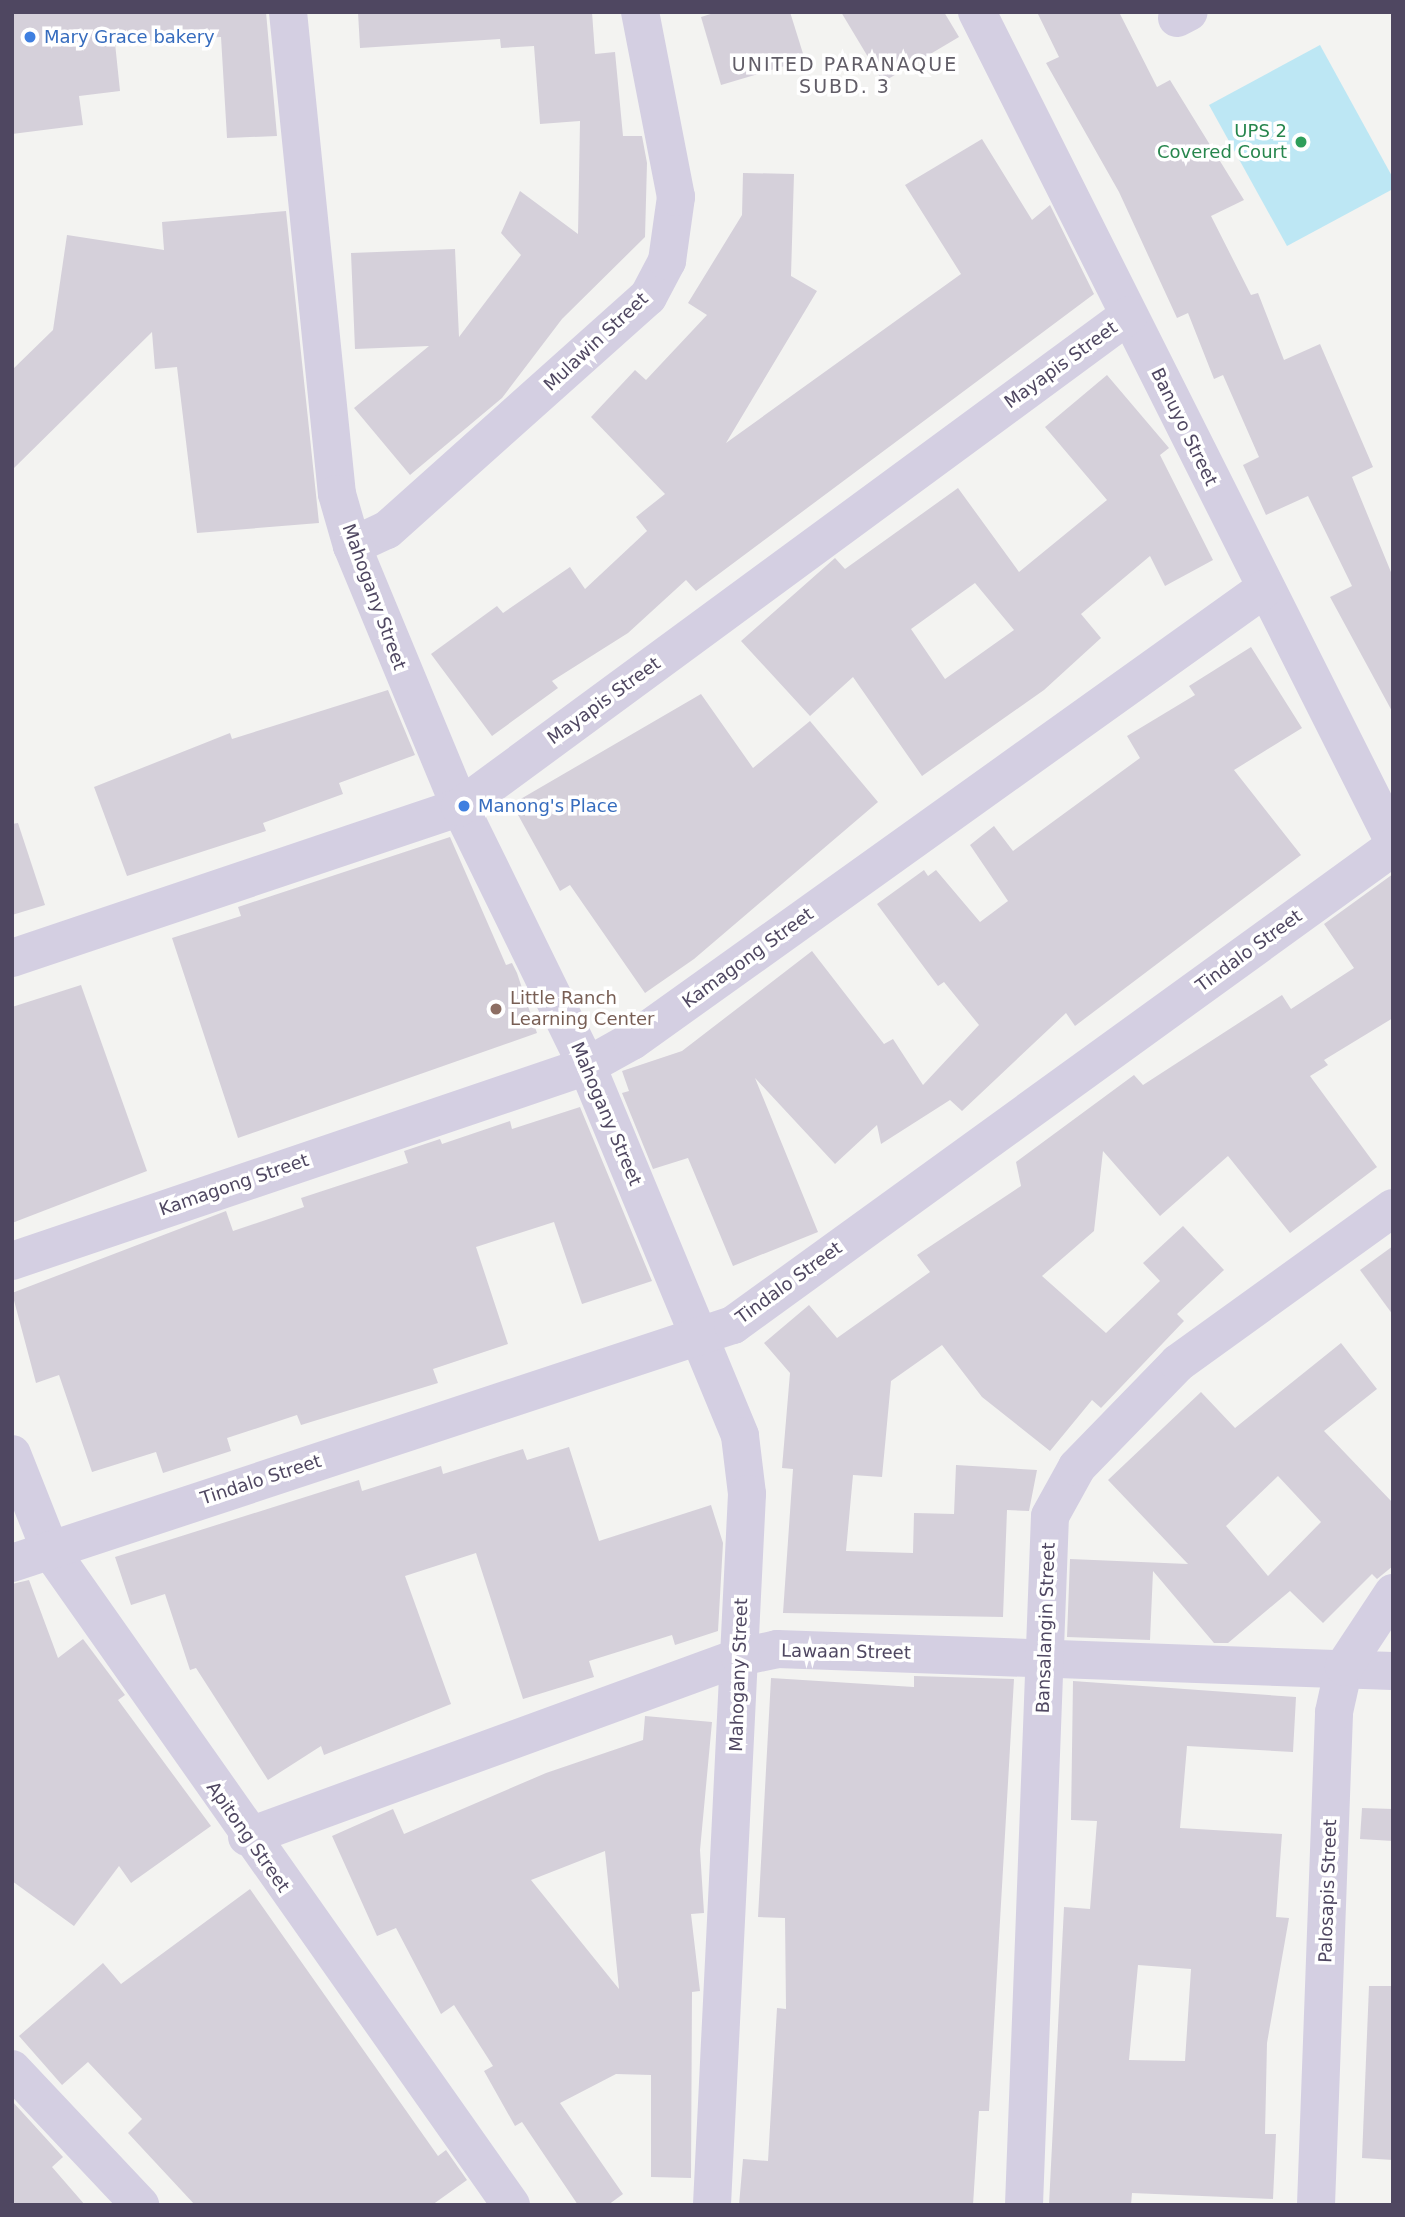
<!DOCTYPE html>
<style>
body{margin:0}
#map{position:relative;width:1405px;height:2217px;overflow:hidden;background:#f3f3f1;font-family:"DejaVu Sans",sans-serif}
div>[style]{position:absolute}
.green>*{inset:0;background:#bde7f4}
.building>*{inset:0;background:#d5d0da}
.minor>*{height:38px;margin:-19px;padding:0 19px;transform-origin:19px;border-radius:19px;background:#d4cfe2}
.dots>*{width:19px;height:19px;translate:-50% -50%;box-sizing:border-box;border:4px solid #fff;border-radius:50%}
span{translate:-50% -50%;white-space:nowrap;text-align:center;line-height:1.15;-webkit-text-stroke:7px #fff;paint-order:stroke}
.shop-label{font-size:18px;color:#366cbe}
.left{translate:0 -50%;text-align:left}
.leisure-label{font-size:18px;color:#27864d}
.right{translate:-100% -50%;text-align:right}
.street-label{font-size:18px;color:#4f4761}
.education-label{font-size:18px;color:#785e54}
.neighbourhood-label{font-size:19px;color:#615d67;letter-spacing:2px}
.frame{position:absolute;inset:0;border:14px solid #4f4761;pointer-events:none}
</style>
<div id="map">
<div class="green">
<i style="clip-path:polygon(1320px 45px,1393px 178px,1393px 189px,1287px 246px,1209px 105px)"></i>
</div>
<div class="building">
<i style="clip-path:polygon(12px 12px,266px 12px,277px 136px,227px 138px,221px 37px,115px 43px,120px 91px,79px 96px,83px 125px,12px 134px)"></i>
<i style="clip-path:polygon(358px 12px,592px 12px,595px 54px,615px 52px,623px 136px,642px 136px,647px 163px,645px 237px,562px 319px,502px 398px,410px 475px,354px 408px,429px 346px,355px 349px,351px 253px,455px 249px,459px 337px,521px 255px,501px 233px,520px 191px,578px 234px,580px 121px,540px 124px,534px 46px,501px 48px,500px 39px,360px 48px)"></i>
<i style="clip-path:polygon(717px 12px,790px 12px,805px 60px,721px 85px,701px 17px)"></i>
<i style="clip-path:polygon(841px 12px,944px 12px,959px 37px,883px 82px)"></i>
<i style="clip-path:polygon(1037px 12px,1119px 12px,1157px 87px,1170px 80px,1244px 200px,1211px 216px,1251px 295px,1258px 293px,1284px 360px,1320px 344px,1373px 467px,1352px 477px,1393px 577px,1393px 713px,1330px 597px,1352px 586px,1308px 496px,1266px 515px,1243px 465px,1259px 457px,1223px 375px,1214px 379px,1188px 313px,1177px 318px,1119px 192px,1046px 63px,1059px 57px)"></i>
<i style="clip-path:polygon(982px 139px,1032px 220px,1050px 205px,1094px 294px,696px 591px,686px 580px,628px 633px,552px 681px,558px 688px,492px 736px,431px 654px,497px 606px,503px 613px,570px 567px,585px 589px,647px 531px,636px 517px,665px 494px,591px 417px,635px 370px,646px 380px,707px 315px,688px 303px,742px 215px,743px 173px,794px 174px,791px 276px,817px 291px,726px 443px,961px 274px,905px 185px)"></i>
<i style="clip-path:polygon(286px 211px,319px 523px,197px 533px,177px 367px,155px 369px,152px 332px,12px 470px,12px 370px,53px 330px,67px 235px,164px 250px,162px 222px)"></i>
<i style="clip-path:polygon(evenodd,1107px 375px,1169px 448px,1160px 455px,1213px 560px,1165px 586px,1150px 556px,1081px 614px,1101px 638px,1044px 690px,922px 776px,853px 677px,810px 716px,741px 641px,835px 558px,845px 569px,958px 488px,1019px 572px,1107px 500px,1045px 427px,1107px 375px,975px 583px,1014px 630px,945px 679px,911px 629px,975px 583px)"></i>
<i style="clip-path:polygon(1251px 647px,1302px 728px,1234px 770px,1301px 855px,1075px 1026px,1066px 1013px,962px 1111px,950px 1100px,881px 1144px,877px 1125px,835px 1164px,755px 1078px,818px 1232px,733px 1266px,688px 1158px,653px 1169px,622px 1093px,629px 1091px,622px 1071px,682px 1051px,812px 951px,884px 1044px,893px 1039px,923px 1085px,979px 1025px,944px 982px,938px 986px,877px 904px,924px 870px,928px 876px,936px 870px,980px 922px,1008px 901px,970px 845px,994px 826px,1013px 851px,1140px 758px,1127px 736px,1195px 695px,1189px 686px)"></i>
<i style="clip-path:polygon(388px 690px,415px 755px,339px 783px,343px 794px,263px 823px,266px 831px,127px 876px,94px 787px,230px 733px,232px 739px)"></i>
<i style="clip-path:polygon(701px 694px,753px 768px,810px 721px,878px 802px,694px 959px,645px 993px,570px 885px,560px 891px,512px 804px)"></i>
<i style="clip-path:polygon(18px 823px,45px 905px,12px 915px,12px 824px)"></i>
<i style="clip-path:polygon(450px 837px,506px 965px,512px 963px,517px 973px,537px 1033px,238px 1138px,172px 938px,241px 916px,238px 907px)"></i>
<i style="clip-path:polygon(1393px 874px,1393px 1018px,1324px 1060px,1328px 1065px,1310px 1076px,1377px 1167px,1290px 1233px,1228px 1156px,1160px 1216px,1103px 1151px,1094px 1231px,1042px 1276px,1106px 1333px,1160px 1281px,1143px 1263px,1183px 1226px,1224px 1270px,1177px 1314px,1184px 1321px,1101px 1408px,1092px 1400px,1050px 1451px,982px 1397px,942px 1345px,891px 1381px,882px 1477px,853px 1475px,846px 1551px,913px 1553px,914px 1513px,954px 1514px,956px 1465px,1037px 1470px,1029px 1511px,1007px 1510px,1003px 1617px,783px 1613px,793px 1469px,782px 1468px,790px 1373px,764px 1343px,809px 1305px,837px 1338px,930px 1272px,917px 1255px,1021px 1186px,1016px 1162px,1134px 1075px,1143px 1085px,1282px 995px,1291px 1009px,1354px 968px,1324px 924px)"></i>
<i style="clip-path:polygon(81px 985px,147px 1171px,12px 1223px,12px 1007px)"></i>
<i style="clip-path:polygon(580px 1107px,652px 1281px,582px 1304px,554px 1222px,476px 1247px,508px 1344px,433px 1369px,438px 1383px,301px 1425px,297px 1415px,227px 1438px,231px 1451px,163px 1473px,156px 1452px,92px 1472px,59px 1375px,36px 1383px,12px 1293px,226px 1211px,233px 1231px,304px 1207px,301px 1198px,408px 1163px,404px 1151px,440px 1139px,442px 1144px,510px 1121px,512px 1129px)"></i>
<i style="clip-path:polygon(1393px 1246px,1393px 1315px,1360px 1270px)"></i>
<i style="clip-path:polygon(evenodd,1341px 1343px,1377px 1389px,1324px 1431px,1393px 1503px,1393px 1566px,1377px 1579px,1372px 1574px,1323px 1623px,1290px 1591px,1228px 1643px,1214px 1643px,1153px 1571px,1150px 1640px,1067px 1637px,1070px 1559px,1188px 1564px,1108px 1480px,1201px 1392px,1235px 1428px,1341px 1343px,1278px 1476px,1321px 1522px,1268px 1576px,1226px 1526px,1278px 1476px)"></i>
<i style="clip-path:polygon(569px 1447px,599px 1541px,711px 1505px,723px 1543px,718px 1631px,675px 1645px,672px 1635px,589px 1661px,594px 1677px,523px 1699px,476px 1553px,405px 1576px,451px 1704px,324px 1755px,321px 1746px,268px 1780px,196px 1668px,190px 1670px,165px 1594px,131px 1605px,115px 1557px,359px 1480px,362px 1491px,441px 1466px,443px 1474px,523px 1449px,527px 1460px)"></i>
<i style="clip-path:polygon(29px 1580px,58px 1658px,83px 1639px,125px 1695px,118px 1700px,211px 1826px,131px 1883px,119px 1866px,74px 1926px,12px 1881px,12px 1584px)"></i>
<i style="clip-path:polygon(914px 1676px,1014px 1679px,989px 2111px,979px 2111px,973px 2205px,739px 2205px,743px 2159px,768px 2161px,777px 2008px,786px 2009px,785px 1918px,758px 1917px,771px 1678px,914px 1687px)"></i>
<i style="clip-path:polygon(evenodd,1073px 1681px,1296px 1697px,1293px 1752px,1187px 1746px,1180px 1828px,1282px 1834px,1276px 1917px,1289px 1918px,1267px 2043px,1265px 2134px,1276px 2134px,1273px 2199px,1132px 2193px,1131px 2205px,1049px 2205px,1064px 1907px,1090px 1909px,1097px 1821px,1071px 1820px,1073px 1681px,1138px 1965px,1191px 1969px,1185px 2061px,1129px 2060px,1138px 1965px)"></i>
<i style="clip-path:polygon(evenodd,645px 1716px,712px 1722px,700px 1850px,704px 1913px,691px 1914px,700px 1991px,692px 1992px,691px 2178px,651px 2177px,651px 2075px,616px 2074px,560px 2103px,623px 2194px,608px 2205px,578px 2205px,522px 2122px,515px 2126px,484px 2071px,493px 2066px,454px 2005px,441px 2014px,396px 1928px,377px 1936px,332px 1836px,393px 1809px,404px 1834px,546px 1773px,643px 1740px,645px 1716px,605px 1851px,619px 1989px,531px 1880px,605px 1851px)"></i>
<i style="clip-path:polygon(1362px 1808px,1393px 1809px,1393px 1841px,1360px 1839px)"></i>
<i style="clip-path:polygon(250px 1889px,438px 2156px,446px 2150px,467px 2180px,432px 2205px,195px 2205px,128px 2133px,142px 2119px,88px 2062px,62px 2085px,19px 2036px,103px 1963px,121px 1984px)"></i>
<i style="clip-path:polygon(1369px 1986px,1393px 1986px,1393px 2160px,1362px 2158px)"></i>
<i style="clip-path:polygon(12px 2101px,63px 2157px,52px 2167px,85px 2205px,12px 2205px)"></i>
</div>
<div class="minor">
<i style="left:288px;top:12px;width:484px;rotate:84.2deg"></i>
<i style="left:337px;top:494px;width:54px;rotate:73.9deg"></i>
<i style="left:352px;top:546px;width:282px;rotate:67.5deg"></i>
<i style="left:460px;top:807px;width:288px;rotate:63.9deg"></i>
<i style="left:587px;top:1066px;width:400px;rotate:67.5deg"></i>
<i style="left:740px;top:1436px;width:58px;rotate:83.1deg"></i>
<i style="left:747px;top:1494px;width:712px;rotate:92.82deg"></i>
<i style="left:977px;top:12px;width:927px;rotate:63.32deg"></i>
<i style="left:1177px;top:18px;width:13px;rotate:-27deg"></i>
<i style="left:352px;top:546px;width:38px;rotate:-25deg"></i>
<i style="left:387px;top:530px;width:350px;rotate:-41.8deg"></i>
<i style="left:648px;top:297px;width:41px;rotate:-62.2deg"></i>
<i style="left:667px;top:261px;width:65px;rotate:-82deg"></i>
<i style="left:676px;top:197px;width:188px;rotate:-101deg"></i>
<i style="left:12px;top:958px;width:473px;rotate:-18.6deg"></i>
<i style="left:460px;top:807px;width:830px;rotate:-36.33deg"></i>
<i style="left:12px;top:1261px;width:607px;rotate:-18.73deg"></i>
<i style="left:587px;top:1066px;width:51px;rotate:-29.1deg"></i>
<i style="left:632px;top:1041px;width:777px;rotate:-35.57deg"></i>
<i style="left:12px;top:1454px;width:103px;rotate:68.4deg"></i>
<i style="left:50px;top:1550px;width:801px;rotate:54.86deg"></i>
<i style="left:12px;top:1563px;width:759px;rotate:-18.27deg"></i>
<i style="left:733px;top:1325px;width:815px;rotate:-35.91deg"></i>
<i style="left:247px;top:1837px;width:525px;rotate:-20.06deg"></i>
<i style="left:740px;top:1657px;width:38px;rotate:-12deg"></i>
<i style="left:777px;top:1649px;width:616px;rotate:2.05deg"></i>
<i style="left:12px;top:2069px;width:187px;rotate:46.7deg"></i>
<i style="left:1024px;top:2205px;width:689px;rotate:-87.84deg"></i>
<i style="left:1050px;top:1516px;width:56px;rotate:-61.1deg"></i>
<i style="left:1077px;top:1467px;width:145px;rotate:-45.8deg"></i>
<i style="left:1178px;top:1363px;width:265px;rotate:-35.8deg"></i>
<i style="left:1316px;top:2205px;width:493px;rotate:-87.9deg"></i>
<i style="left:1334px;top:1712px;width:46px;rotate:-77.5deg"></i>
<i style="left:1344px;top:1667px;width:89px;rotate:-56.5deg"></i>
</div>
<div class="dots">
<i style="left:30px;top:37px;background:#3f7fe0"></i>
<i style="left:1301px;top:142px;background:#2e9e5b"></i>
<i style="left:464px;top:806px;background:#3f7fe0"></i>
<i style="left:496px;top:1009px;background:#8d6e63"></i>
</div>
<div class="shop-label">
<span class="left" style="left:44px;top:37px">Mary Grace bakery</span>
<span class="left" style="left:478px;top:806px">Manong's Place</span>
</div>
<div class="leisure-label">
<span class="right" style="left:1287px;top:142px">UPS 2<br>Covered Court</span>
</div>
<div class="street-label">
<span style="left:596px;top:342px;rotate:-43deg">Mulawin Street</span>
<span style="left:1061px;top:365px;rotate:-36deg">Mayapis Street</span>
<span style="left:1184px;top:427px;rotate:64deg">Banuyo Street</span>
<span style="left:374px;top:597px;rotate:70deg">Mahogany Street</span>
<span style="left:604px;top:701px;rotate:-36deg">Mayapis Street</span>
<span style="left:1249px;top:951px;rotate:-36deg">Tindalo Street</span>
<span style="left:748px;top:958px;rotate:-36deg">Kamagong Street</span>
<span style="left:606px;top:1114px;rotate:67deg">Mahogany Street</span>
<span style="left:234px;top:1185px;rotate:-19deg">Kamagong Street</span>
<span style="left:789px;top:1283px;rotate:-36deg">Tindalo Street</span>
<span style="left:261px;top:1480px;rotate:-18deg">Tindalo Street</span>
<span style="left:1046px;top:1628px;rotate:-88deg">Bansalangin Street</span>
<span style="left:846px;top:1652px;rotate:1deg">Lawaan Street</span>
<span style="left:739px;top:1675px;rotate:-88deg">Mahogany Street</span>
<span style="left:248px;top:1837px;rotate:55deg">Apitong Street</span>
<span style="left:1328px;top:1891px;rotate:-88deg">Palosapis Street</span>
</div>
<div class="education-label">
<span class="left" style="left:510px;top:1009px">Little Ranch<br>Learning Center</span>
</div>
<div class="neighbourhood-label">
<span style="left:845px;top:76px">UNITED PARANAQUE<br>SUBD. 3</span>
</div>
<div class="frame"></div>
</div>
